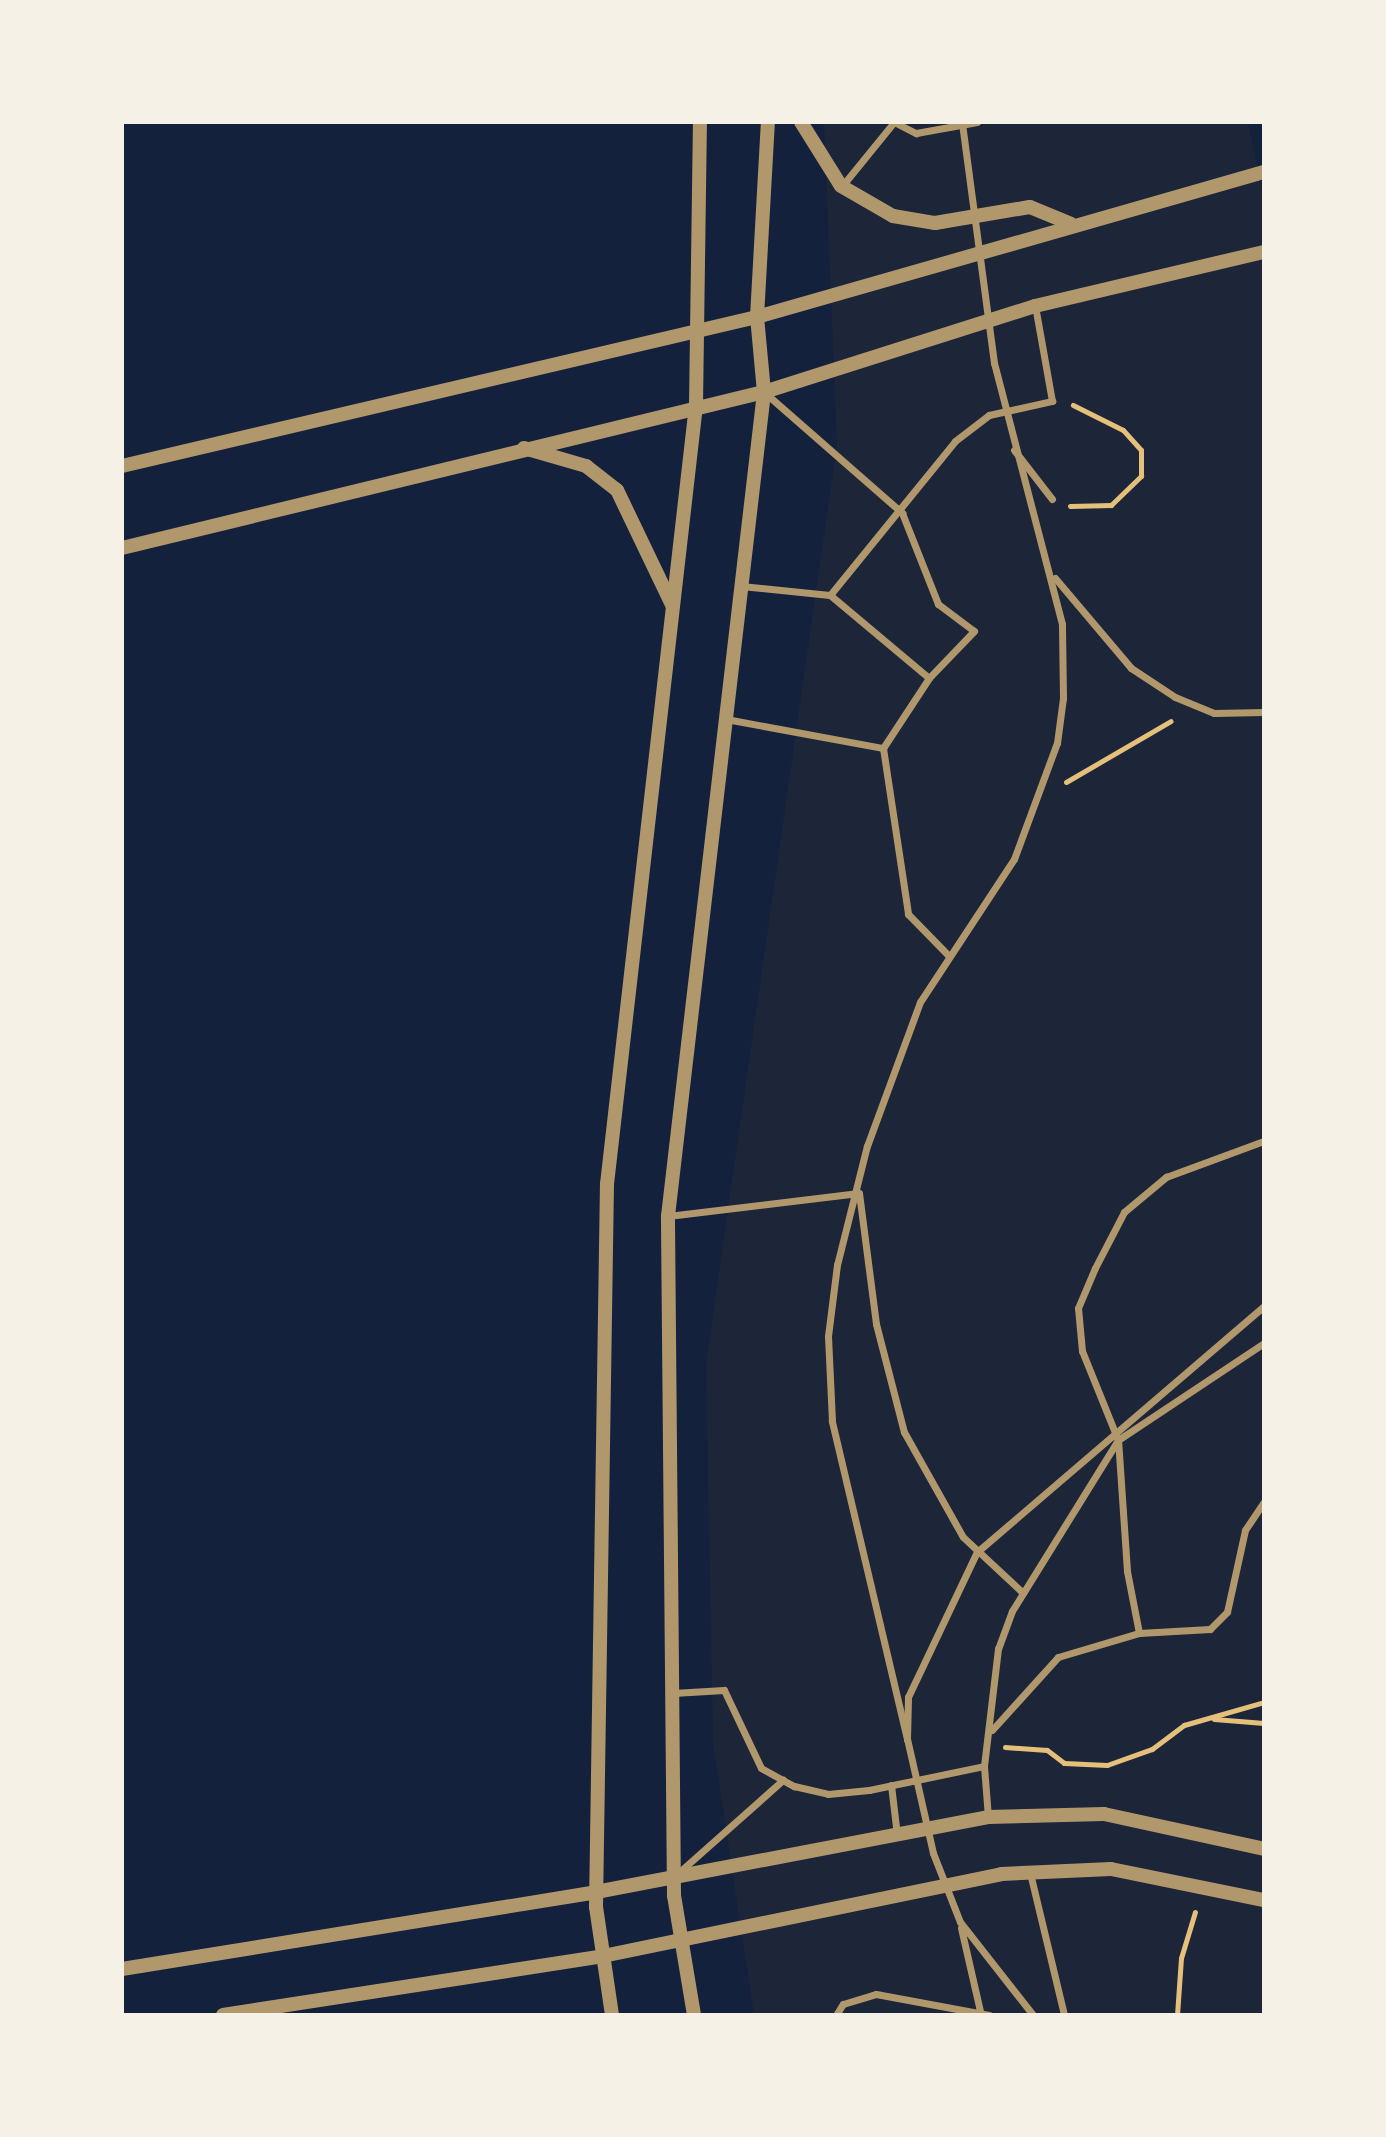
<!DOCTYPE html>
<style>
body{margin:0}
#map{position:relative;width:1386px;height:2137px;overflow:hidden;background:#14213d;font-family:"Open Sans",sans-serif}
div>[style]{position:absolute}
.green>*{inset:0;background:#1d2539}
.path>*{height:5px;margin:-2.5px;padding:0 2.5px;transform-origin:2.5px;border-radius:2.5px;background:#e5c07b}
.pedestrian>*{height:7px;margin:-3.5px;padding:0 3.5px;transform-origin:3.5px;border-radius:3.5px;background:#b1986c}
.tertiary>*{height:14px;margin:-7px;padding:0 7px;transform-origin:7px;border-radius:7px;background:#b1986c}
span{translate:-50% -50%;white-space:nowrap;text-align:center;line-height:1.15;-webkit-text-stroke:7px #f6f1e7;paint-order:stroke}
.frame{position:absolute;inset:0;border:124px solid #f6f1e7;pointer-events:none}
</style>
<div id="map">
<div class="green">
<i style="clip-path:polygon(824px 122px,1248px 122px,1264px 202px,1264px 2015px,754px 2015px,713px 1742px,706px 1364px,837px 445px)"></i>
</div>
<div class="path">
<i style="left:1070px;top:506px;width:41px;rotate:-1.4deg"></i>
<i style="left:1111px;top:505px;width:42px;rotate:-44deg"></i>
<i style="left:1141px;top:476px;width:26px;rotate:-90deg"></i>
<i style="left:1141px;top:450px;width:27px;rotate:-132deg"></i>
<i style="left:1123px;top:430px;width:56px;rotate:-153.4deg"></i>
<i style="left:1066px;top:782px;width:121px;rotate:-30.2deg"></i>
<i style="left:1214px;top:1719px;width:50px;rotate:4.6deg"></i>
<i style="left:1005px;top:1747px;width:42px;rotate:4.1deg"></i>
<i style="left:1047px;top:1750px;width:21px;rotate:37deg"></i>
<i style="left:1064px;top:1763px;width:43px;rotate:2.7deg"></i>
<i style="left:1107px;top:1765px;width:48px;rotate:-19.6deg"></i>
<i style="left:1152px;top:1749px;width:40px;rotate:-37deg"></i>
<i style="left:1184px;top:1725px;width:83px;rotate:-16deg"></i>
<i style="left:1177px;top:2015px;width:57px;rotate:-86deg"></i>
<i style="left:1181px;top:1958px;width:48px;rotate:-73.1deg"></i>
</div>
<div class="pedestrian">
<i style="left:894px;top:122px;width:25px;rotate:27deg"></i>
<i style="left:916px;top:133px;width:62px;rotate:-10.2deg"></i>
<i style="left:842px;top:186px;width:82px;rotate:-50.9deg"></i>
<i style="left:764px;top:392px;width:184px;rotate:41.2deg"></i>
<i style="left:902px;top:513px;width:98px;rotate:68.4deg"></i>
<i style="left:938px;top:604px;width:45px;rotate:36.9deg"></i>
<i style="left:974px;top:631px;width:65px;rotate:133.8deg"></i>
<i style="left:929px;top:678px;width:84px;rotate:123.3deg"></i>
<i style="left:883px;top:748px;width:168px;rotate:81.4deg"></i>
<i style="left:908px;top:914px;width:59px;rotate:45.7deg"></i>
<i style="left:1014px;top:450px;width:62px;rotate:52.2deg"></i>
<i style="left:1055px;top:578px;width:118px;rotate:49.8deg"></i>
<i style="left:1131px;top:668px;width:53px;rotate:33.4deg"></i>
<i style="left:1175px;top:697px;width:42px;rotate:22.3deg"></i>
<i style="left:1214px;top:713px;width:50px;rotate:-1.1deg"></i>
<i style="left:741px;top:586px;width:89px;rotate:5.8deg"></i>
<i style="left:830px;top:595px;width:198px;rotate:-50.9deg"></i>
<i style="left:955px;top:441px;width:43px;rotate:-37.4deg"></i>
<i style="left:989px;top:415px;width:65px;rotate:-12.5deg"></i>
<i style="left:1052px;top:401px;width:97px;rotate:-100.1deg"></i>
<i style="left:830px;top:595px;width:129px;rotate:40deg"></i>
<i style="left:726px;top:719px;width:160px;rotate:10.5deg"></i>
<i style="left:668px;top:1216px;width:192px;rotate:-6.9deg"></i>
<i style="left:859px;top:1193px;width:132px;rotate:82.6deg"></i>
<i style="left:876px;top:1324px;width:112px;rotate:75.5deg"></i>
<i style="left:904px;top:1432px;width:120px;rotate:60.7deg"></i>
<i style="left:963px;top:1537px;width:82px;rotate:43deg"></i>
<i style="left:1139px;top:1633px;width:63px;rotate:-101deg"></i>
<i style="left:1127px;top:1571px;width:131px;rotate:-93.9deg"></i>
<i style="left:1118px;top:1440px;width:175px;rotate:-33.6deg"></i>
<i style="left:673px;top:1693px;width:51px;rotate:-3.4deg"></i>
<i style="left:724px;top:1690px;width:86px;rotate:64.6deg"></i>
<i style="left:761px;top:1768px;width:38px;rotate:29deg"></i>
<i style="left:794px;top:1786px;width:35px;rotate:13deg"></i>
<i style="left:828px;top:1794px;width:41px;rotate:-5.6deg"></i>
<i style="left:869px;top:1790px;width:117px;rotate:-11.8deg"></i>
<i style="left:992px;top:1730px;width:98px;rotate:-47.9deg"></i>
<i style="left:1058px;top:1657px;width:84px;rotate:-16.5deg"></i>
<i style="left:1139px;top:1633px;width:71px;rotate:-3.2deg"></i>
<i style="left:1210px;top:1629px;width:24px;rotate:-45deg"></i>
<i style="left:1227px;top:1612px;width:84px;rotate:-77.6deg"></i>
<i style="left:1245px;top:1530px;width:34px;rotate:-56deg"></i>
<i style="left:907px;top:1739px;width:327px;rotate:-103.3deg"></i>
<i style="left:832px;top:1421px;width:85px;rotate:-92.7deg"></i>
<i style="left:828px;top:1336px;width:72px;rotate:-82.8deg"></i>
<i style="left:837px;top:1265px;width:123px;rotate:-75.9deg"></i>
<i style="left:867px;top:1146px;width:153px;rotate:-69.8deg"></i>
<i style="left:920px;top:1002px;width:171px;rotate:-56.7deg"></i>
<i style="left:1014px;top:859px;width:124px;rotate:-69.7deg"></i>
<i style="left:1057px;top:743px;width:45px;rotate:-82.4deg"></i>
<i style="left:1063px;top:698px;width:74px;rotate:-90.8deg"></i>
<i style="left:1062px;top:624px;width:270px;rotate:-104.6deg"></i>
<i style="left:994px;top:363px;width:243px;rotate:-97.6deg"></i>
<i style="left:891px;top:1785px;width:50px;rotate:83.2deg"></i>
<i style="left:988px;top:1817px;width:51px;rotate:-94.5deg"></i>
<i style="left:984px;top:1766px;width:118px;rotate:-83.2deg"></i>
<i style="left:998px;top:1649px;width:40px;rotate:-69.8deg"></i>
<i style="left:1012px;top:1611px;width:201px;rotate:-58.2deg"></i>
<i style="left:1118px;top:1440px;width:96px;rotate:-112deg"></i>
<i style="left:1082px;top:1351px;width:43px;rotate:-95.3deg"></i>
<i style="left:1078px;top:1308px;width:43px;rotate:-67deg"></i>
<i style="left:1095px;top:1268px;width:63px;rotate:-62.6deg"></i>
<i style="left:1124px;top:1212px;width:55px;rotate:-39.8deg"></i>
<i style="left:1166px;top:1177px;width:104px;rotate:-20.2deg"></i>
<i style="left:1030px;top:1873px;width:146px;rotate:76.5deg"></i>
<i style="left:677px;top:1874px;width:142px;rotate:-41.6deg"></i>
<i style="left:961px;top:1928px;width:89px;rotate:77.1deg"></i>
<i style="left:836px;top:2015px;width:13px;rotate:-58deg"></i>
<i style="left:843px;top:2004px;width:34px;rotate:-17deg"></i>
<i style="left:876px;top:1994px;width:115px;rotate:10.5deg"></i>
<i style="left:1033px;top:2015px;width:118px;rotate:-128.1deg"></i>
<i style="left:960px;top:1922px;width:74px;rotate:-111.4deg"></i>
<i style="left:933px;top:1853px;width:117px;rotate:-102.8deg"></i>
<i style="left:907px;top:1739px;width:42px;rotate:-88.6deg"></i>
<i style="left:908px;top:1697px;width:161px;rotate:-64.6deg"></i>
<i style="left:977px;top:1552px;width:378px;rotate:-40.6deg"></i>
</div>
<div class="tertiary">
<i style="left:801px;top:122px;width:75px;rotate:58deg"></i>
<i style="left:841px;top:186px;width:60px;rotate:30deg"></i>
<i style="left:893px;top:216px;width:43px;rotate:9.5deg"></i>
<i style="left:935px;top:223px;width:96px;rotate:-9.6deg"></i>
<i style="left:1030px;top:207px;width:44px;rotate:22.5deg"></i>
<i style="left:524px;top:448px;width:65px;rotate:16.2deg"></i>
<i style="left:586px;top:466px;width:39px;rotate:38deg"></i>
<i style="left:617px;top:490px;width:127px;rotate:64.4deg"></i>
<i style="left:122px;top:466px;width:652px;rotate:-13.21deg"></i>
<i style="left:757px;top:317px;width:527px;rotate:-15.96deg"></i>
<i style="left:122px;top:548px;width:661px;rotate:-13.66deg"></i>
<i style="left:764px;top:392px;width:284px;rotate:-17.6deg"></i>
<i style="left:1035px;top:306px;width:235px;rotate:-13.3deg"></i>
<i style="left:122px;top:1969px;width:480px;rotate:-9.2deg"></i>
<i style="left:596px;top:1892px;width:399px;rotate:-10.8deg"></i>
<i style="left:988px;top:1817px;width:116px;rotate:-1.5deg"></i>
<i style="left:1104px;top:1814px;width:164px;rotate:12.3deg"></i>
<i style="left:223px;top:2015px;width:385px;rotate:-8.8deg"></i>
<i style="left:603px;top:1956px;width:406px;rotate:-11.6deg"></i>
<i style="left:1001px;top:1874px;width:110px;rotate:-2.6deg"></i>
<i style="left:1111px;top:1869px;width:156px;rotate:11.5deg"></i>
<i style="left:612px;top:2015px;width:109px;rotate:-98.4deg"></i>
<i style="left:596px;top:1907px;width:723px;rotate:-89.13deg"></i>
<i style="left:607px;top:1184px;width:784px;rotate:-83.48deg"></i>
<i style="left:696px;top:405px;width:283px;rotate:-89.2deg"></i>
<i style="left:694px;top:2015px;width:121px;rotate:-99.5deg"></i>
<i style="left:674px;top:1896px;width:680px;rotate:-90.51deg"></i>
<i style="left:668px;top:1216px;width:830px;rotate:-83.35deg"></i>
<i style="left:764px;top:392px;width:75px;rotate:-95.3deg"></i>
<i style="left:757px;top:317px;width:195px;rotate:-86.8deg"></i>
</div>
<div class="frame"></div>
</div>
